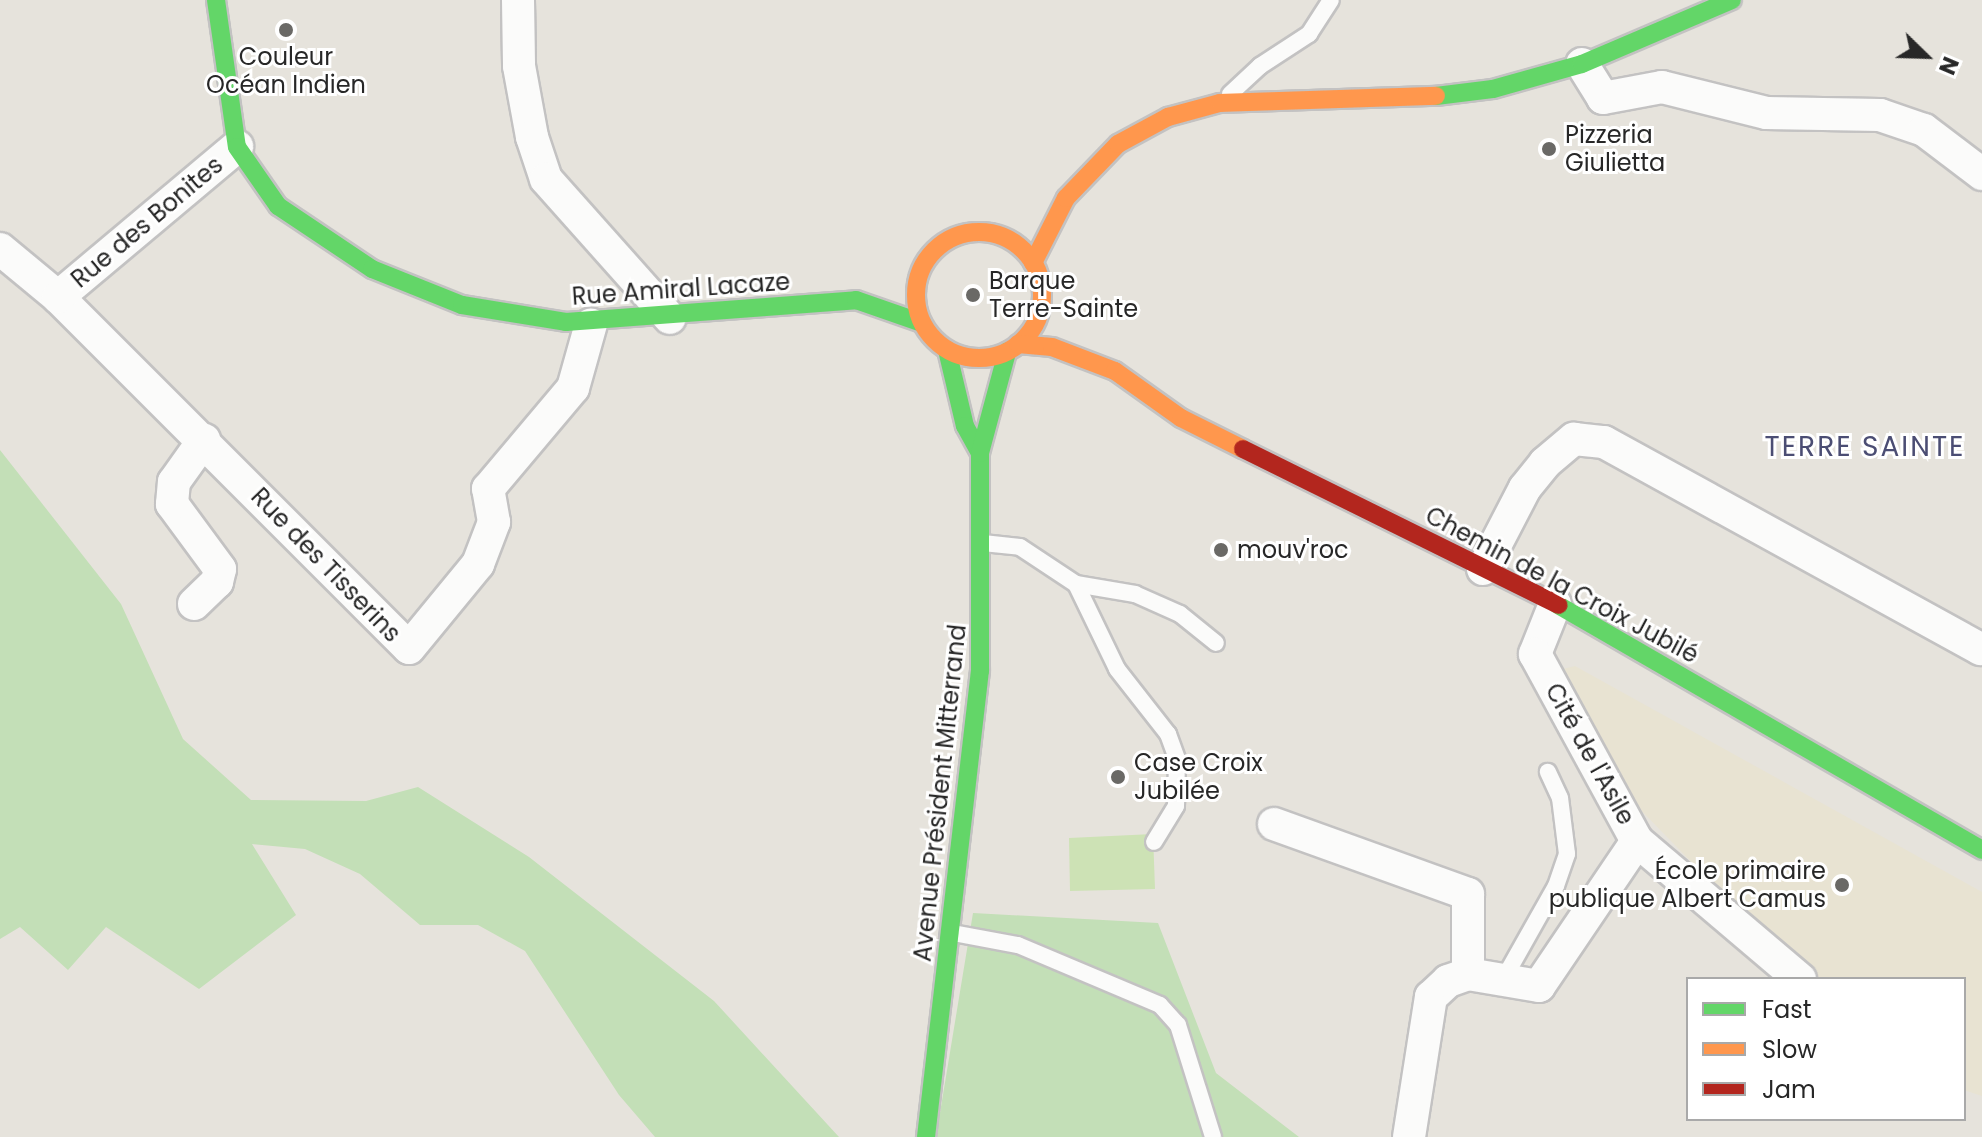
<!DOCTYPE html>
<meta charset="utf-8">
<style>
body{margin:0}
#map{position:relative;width:1982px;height:1137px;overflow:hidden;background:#e6e3dc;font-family:Poppins,sans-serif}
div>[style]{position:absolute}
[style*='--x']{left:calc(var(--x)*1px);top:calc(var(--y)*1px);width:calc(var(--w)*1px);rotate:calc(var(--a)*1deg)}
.education>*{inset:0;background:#e8e3d2}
.green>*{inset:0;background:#c3dfb7}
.pitch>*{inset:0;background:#cde2b5}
.roads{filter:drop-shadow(2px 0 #c3c2c2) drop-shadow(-2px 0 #c3c2c2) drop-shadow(0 2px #c3c2c2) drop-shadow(0 -2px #c3c2c2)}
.lane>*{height:16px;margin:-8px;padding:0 8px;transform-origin:8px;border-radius:8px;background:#fbfbfa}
.street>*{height:32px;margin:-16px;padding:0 16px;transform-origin:16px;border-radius:16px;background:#fbfbfa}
.fast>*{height:18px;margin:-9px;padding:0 9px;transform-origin:9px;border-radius:9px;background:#63d668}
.slow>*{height:18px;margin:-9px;padding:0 9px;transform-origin:9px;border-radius:9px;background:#ff974d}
.slow>.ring{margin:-9px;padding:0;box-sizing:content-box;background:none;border:18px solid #ff974d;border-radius:50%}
.jam>*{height:18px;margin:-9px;padding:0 9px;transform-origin:9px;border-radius:9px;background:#b3261e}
.dots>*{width:22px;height:22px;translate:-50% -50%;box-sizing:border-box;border:4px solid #fff;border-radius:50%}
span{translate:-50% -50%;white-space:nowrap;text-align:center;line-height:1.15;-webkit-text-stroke:6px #fff;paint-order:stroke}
.poi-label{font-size:24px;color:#272727}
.left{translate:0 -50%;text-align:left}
.right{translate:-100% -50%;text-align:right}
.street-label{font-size:24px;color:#272727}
.quarter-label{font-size:28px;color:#4b4d73;letter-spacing:2px}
.legend{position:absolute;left:1686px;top:977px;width:280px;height:144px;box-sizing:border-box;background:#fff;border:2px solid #a9a9a9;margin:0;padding:10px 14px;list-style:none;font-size:24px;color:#272727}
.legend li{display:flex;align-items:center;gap:16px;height:40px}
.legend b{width:40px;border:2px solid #a9a9a9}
.north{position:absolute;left:1886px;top:16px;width:80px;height:80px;-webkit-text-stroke:6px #fff;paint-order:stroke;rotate:113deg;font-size:22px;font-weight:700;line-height:32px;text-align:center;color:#272727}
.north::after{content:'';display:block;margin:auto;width:28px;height:36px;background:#272727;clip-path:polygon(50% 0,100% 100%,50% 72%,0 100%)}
</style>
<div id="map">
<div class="education">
<div style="clip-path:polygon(1575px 666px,1982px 892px,1982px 1096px,1964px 1090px,1964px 979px,1821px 979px,1707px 878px,1630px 799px,1563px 669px)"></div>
</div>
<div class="green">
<div style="clip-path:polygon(0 450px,121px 604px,183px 739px,251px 800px,366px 801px,418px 787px,529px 857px,714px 1001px,839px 1137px,655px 1137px,619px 1095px,525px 951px,478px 925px,420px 925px,360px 874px,305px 849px,252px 844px,296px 915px,199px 989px,106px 927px,68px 970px,20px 927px,0 939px)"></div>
<div style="clip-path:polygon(973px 913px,1158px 923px,1216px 1073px,1299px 1137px,936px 1137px)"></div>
</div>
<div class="pitch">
<div style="clip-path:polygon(1153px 834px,1155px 889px,1070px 891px,1069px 838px)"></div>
</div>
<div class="roads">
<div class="lane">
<div style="--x:1230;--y:94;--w:41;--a:-43"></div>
<div style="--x:1260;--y:66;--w:59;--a:-33.1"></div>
<div style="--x:1309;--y:34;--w:40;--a:-57.1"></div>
<div style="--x:983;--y:543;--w:37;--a:6"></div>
<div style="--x:1020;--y:547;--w:67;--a:33.5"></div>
<div style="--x:1076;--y:584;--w:94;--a:64.2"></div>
<div style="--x:1117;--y:669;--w:83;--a:51.9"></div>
<div style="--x:1168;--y:734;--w:27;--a:70"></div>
<div style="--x:1177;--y:759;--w:47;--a:91.2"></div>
<div style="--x:1176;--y:806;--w:42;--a:121.4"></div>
<div style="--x:1076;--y:584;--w:60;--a:9.6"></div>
<div style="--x:1135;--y:594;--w:49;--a:24"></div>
<div style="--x:1180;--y:614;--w:46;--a:38.9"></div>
<div style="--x:953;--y:933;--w:66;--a:10.5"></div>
<div style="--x:1018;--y:945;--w:154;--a:22.9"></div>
<div style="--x:1160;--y:1005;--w:27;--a:48"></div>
<div style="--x:1178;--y:1025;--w:117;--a:72.6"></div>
<div style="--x:1503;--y:980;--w:108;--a:-60.6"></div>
<div style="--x:1556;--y:886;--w:34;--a:-71"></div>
<div style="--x:1567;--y:854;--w:56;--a:-97.1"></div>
<div style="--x:1560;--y:798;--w:29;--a:-115"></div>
</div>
<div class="street">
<div style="--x:518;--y:0;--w:66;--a:89.1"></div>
<div style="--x:519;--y:66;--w:72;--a:79.6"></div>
<div style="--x:532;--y:137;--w:44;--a:71.6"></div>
<div style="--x:546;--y:179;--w:186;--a:48.3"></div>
<div style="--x:1582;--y:64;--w:40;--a:58"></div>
<div style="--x:1603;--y:98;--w:60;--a:-10.6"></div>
<div style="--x:1662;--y:87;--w:107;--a:14"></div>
<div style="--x:1766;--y:113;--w:114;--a:1"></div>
<div style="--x:1880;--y:115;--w:46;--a:18.8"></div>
<div style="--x:1924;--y:130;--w:73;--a:37.2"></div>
<div style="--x:0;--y:249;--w:75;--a:39.6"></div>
<div style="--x:58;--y:297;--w:496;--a:45"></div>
<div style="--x:409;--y:648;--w:109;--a:-50.6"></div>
<div style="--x:478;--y:564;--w:45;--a:-69.1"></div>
<div style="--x:494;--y:522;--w:34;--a:-100"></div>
<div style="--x:488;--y:489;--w:132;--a:-49.9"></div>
<div style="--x:573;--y:388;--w:66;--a:-74.3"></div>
<div style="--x:58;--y:297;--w:234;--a:-40"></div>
<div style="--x:1483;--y:569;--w:91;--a:-62.6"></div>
<div style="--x:1525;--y:488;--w:32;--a:-51"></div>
<div style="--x:1545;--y:463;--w:38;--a:-40"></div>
<div style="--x:1574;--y:439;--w:30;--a:6"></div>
<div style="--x:1604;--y:442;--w:430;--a:28.8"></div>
<div style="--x:194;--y:604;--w:32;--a:-44"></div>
<div style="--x:217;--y:582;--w:13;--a:-77"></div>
<div style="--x:220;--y:569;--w:81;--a:-126.4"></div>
<div style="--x:172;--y:504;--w:22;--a:-85"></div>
<div style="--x:174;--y:482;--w:52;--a:-54.5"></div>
<div style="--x:1555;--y:604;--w:54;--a:111.8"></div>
<div style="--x:1535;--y:654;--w:213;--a:61.4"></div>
<div style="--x:1637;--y:841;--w:214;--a:40.3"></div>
<div style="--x:1274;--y:824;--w:206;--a:19.8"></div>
<div style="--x:1468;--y:894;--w:80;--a:90"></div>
<div style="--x:1468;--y:974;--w:72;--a:9.6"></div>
<div style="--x:1539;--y:986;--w:175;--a:-55.9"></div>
<div style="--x:1409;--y:1137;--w:142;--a:-81.1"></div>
<div style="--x:1431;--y:997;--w:23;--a:-43"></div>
<div style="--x:1448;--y:981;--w:21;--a:-19"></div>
</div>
<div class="fast">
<div style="--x:216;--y:0;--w:148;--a:81.9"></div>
<div style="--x:237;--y:147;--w:72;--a:55.2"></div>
<div style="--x:278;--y:206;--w:113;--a:33.8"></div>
<div style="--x:372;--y:269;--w:97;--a:21.8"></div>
<div style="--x:462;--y:305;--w:105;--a:9.3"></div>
<div style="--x:566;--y:322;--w:291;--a:-4.3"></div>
<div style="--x:856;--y:300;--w:70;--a:19.2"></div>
<div style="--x:1436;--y:96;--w:57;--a:-7"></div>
<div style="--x:1493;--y:89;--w:92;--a:-15.7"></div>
<div style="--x:1582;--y:64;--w:163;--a:-23.1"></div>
<div style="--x:947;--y:350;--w:78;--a:76.7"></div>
<div style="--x:965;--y:426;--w:31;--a:61"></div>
<div style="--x:1558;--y:605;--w:490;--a:30"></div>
<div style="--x:926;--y:1137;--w:469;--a:-83.4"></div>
<div style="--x:980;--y:671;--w:218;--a:-90"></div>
<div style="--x:980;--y:453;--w:105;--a:-75"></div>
</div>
<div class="slow">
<div class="ring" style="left:916px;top:232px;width:108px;height:108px"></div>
<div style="--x:1033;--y:263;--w:73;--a:-63.1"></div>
<div style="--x:1066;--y:198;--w:75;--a:-46.1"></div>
<div style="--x:1118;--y:144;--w:57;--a:-28.4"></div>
<div style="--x:1168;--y:117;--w:54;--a:-15.1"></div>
<div style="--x:1220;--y:103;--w:216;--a:-1.9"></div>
<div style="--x:1018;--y:344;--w:34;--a:5"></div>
<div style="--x:1052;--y:347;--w:67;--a:20.9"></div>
<div style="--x:1115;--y:371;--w:81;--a:35.5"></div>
<div style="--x:1181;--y:418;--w:69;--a:26.6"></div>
</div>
<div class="jam">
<div style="--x:1243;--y:449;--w:352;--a:26.3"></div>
</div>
</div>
<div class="dots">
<div style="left:286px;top:30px;background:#6a6966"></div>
<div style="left:1549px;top:149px;background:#6a6966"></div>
<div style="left:973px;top:295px;background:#6a6966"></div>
<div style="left:1221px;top:550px;background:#6a6966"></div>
<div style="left:1118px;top:777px;background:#6a6966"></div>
<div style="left:1842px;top:885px;background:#6a6966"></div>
</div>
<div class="poi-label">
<span style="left:286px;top:71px">Couleur<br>Océan Indien</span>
<span class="left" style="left:1565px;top:149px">Pizzeria<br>Giulietta</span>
<span class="left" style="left:989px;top:295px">Barque<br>Terre-Sainte</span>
<span class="left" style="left:1237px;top:550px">mouv'roc</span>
<span class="left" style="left:1134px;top:777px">Case Croix<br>Jubilée</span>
<span class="right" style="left:1826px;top:885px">École primaire<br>publique Albert Camus</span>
</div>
<div class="street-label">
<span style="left:147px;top:222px;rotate:-40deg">Rue des Bonites</span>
<span style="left:681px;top:289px;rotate:-4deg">Rue Amiral Lacaze</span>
<span style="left:326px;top:565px;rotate:46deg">Rue des Tisserins</span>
<span style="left:1562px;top:585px;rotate:28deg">Chemin de la Croix Jubilé</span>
<span style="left:1590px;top:754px;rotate:61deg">Cité de l'Asile</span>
<span style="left:940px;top:793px;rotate:-84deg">Avenue Président Mitterrand</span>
</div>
<div class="quarter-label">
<span style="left:1865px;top:447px">TERRE SAINTE</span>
</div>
<ul class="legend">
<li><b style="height:10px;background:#63d668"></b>Fast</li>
<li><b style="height:10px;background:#ff974d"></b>Slow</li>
<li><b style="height:10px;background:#b3261e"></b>Jam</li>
</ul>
<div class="north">N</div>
</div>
